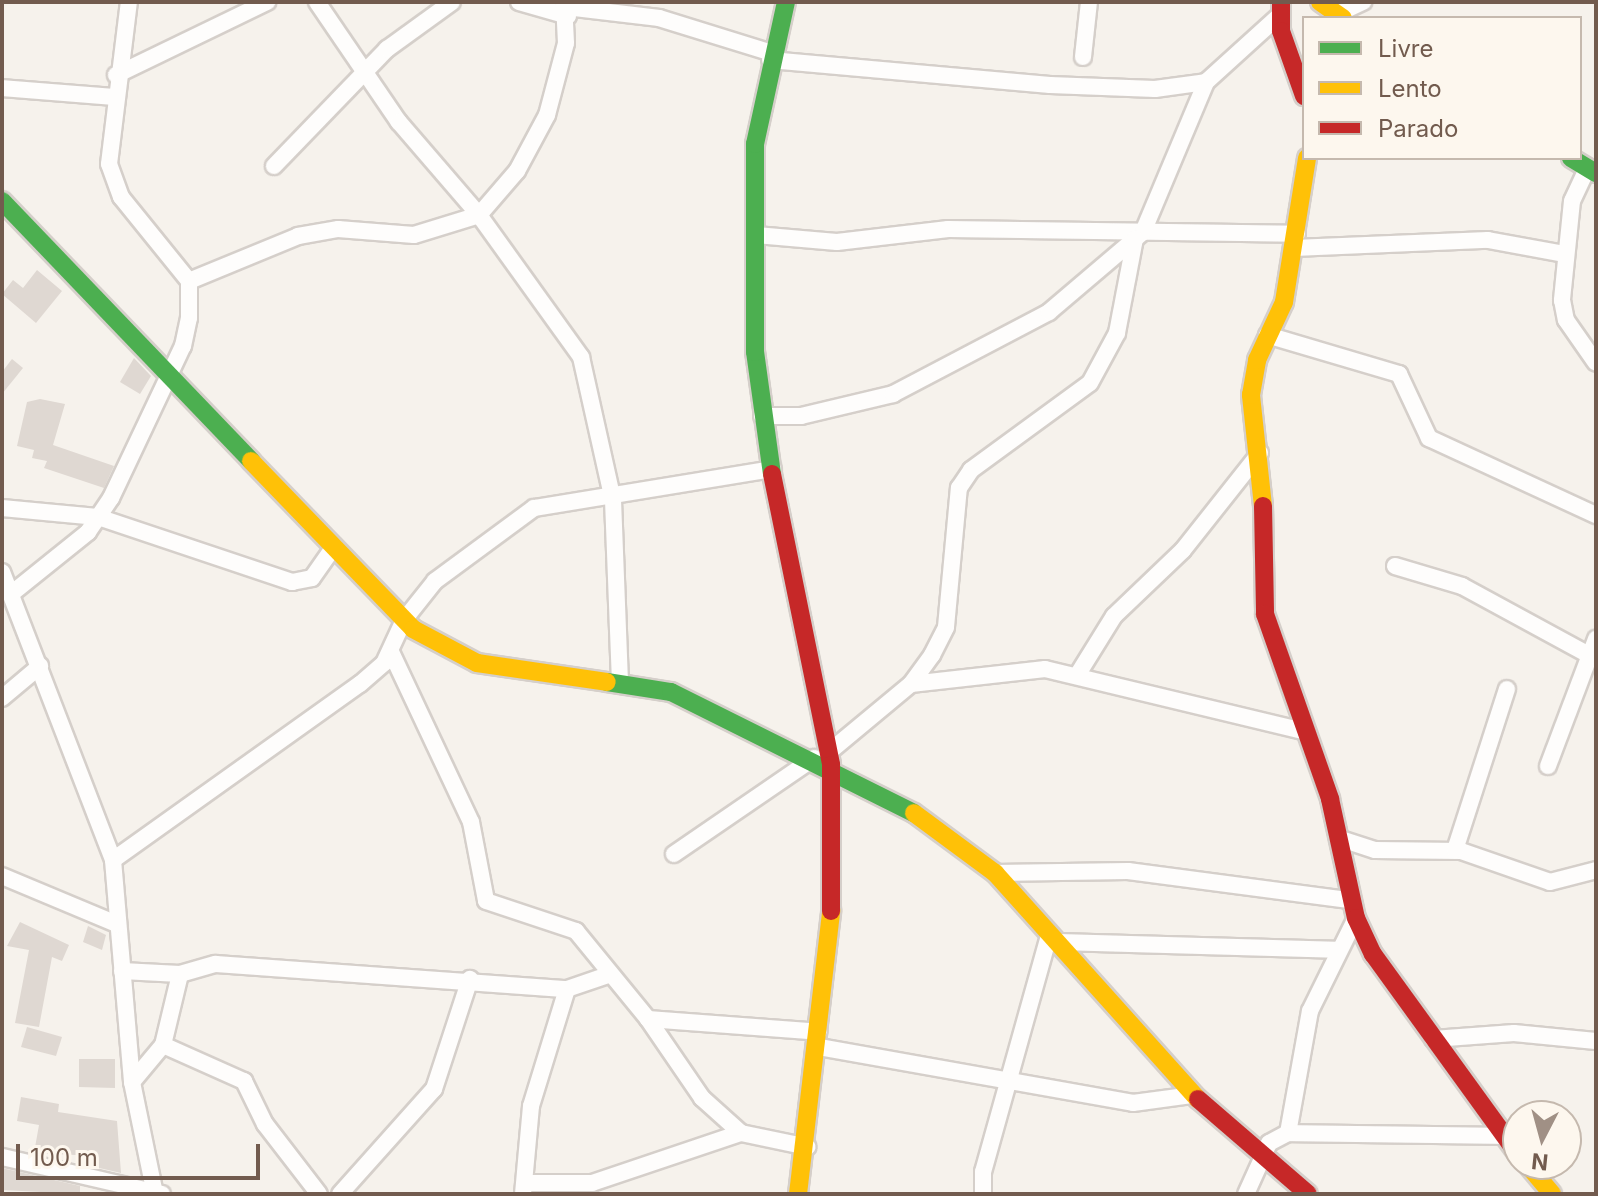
<!DOCTYPE html>
<style>
body{margin:0}
#map{position:relative;width:1598px;height:1196px;overflow:hidden;background:#f6f2ec;font-family:Inter,sans-serif}
div>[style]{position:absolute}
[style*='--x']{left:calc(var(--x)*1px);top:calc(var(--y)*1px);width:calc(var(--w)*1px);rotate:calc(var(--a)*1deg)}
.building>*{inset:0;background:#dfd8d2}
.roads{filter:drop-shadow(2px 0 #d5cfca) drop-shadow(-2px 0 #d5cfca) drop-shadow(0 2px #d5cfca) drop-shadow(0 -2px #d5cfca)}
.street>*{height:16px;margin:-8px;padding:0 8px;transform-origin:8px;border-radius:8px;background:#fefdfc}
.fast>*{height:18px;margin:-9px;padding:0 9px;transform-origin:9px;border-radius:9px;background:#4caf50}
.slow>*{height:18px;margin:-9px;padding:0 9px;transform-origin:9px;border-radius:9px;background:#ffc107}
.jam>*{height:18px;margin:-9px;padding:0 9px;transform-origin:9px;border-radius:9px;background:#c62828}
span{translate:-50% -50%;white-space:nowrap;text-align:center;line-height:1.15;-webkit-text-stroke:6px #fdf7ee;paint-order:stroke}
.frame{position:absolute;inset:0;border:4px solid #725b4e;pointer-events:none}
.legend{position:absolute;left:1302px;top:16px;width:280px;height:144px;box-sizing:border-box;background:#fdf7ee;border:2px solid #c5b9ae;margin:0;padding:10px 14px;list-style:none;font-size:24px;color:#725b4e}
.legend li{display:flex;align-items:center;gap:16px;height:40px}
.legend b{width:40px;border:2px solid #c5b9ae}
.north{position:absolute;left:1502px;top:1100px;width:80px;height:80px;box-sizing:border-box;background:#fdf7ee;border:2px solid #c5b9ae;border-radius:50%;rotate:186deg;font-size:22px;font-weight:700;line-height:32px;text-align:center;color:#725b4e}
.north::after{content:'';display:block;margin:auto;width:28px;height:36px;background:#a09085;clip-path:polygon(50% 0,100% 100%,50% 72%,0 100%)}
.scale{position:absolute;left:16px;top:1144px;width:244px;height:36px;box-sizing:border-box;border:4px solid #725b4e;border-top:0;padding-left:10px;font-size:24px;line-height:28px;white-space:nowrap;color:#725b4e;-webkit-text-stroke:6px #fdf7ee;paint-order:stroke}
</style>
<div id="map">
<div class="building">
<div style="clip-path:polygon(37px 270px,62px 291px,36px 323px,2px 294px,13px 280px,23px 288px)"></div>
<div style="clip-path:polygon(134px 358px,151px 376px,140px 394px,120px 382px)"></div>
<div style="clip-path:polygon(12px 359px,23px 368px,2px 394px,2px 372px)"></div>
<div style="clip-path:polygon(40px 399px,65px 404px,53px 445px,114px 466px,104px 488px,44px 468px,47px 461px,32px 458px,34px 450px,17px 446px,27px 402px)"></div>
<div style="clip-path:polygon(20px 922px,69px 945px,62px 961px,52px 957px,39px 1027px,15px 1023px,29px 950px,7px 946px)"></div>
<div style="clip-path:polygon(88px 926px,106px 935px,102px 950px,83px 942px)"></div>
<div style="clip-path:polygon(27px 1027px,62px 1037px,56px 1056px,21px 1047px)"></div>
<div style="clip-path:polygon(79px 1059px,115px 1059px,115px 1088px,79px 1087px)"></div>
<div style="clip-path:polygon(21px 1097px,59px 1104px,58px 1112px,117px 1121px,121px 1173px,95px 1167px,97px 1156px,34px 1153px,39px 1125px,17px 1121px)"></div>
<div style="clip-path:polygon(2px 1168px,80px 1186px,80px 1194px,2px 1190px)"></div>
</div>
<div class="roads">
<div class="street">
<div style="--x:317;--y:2;--w:145;--a:55.7"></div>
<div style="--x:399;--y:122;--w:123;--a:49.3"></div>
<div style="--x:479;--y:215;--w:175;--a:54.3"></div>
<div style="--x:581;--y:357;--w:147;--a:77.4"></div>
<div style="--x:613;--y:500;--w:181;--a:87.8"></div>
<div style="--x:519;--y:2;--w:51;--a:15.9"></div>
<div style="--x:566;--y:7;--w:94;--a:6.7"></div>
<div style="--x:659;--y:18;--w:118;--a:17.2"></div>
<div style="--x:1337;--y:14;--w:29;--a:-25"></div>
<div style="--x:1083;--y:57;--w:55;--a:-83.8"></div>
<div style="--x:770;--y:60;--w:281;--a:5.1"></div>
<div style="--x:1050;--y:85;--w:105;--a:2.2"></div>
<div style="--x:1155;--y:89;--w:51;--a:-7.8"></div>
<div style="--x:116;--y:75;--w:168;--a:-25.8"></div>
<div style="--x:2;--y:88;--w:111;--a:4.6"></div>
<div style="--x:274;--y:166;--w:163;--a:-46"></div>
<div style="--x:387;--y:49;--w:80;--a:-35.9"></div>
<div style="--x:1587;--y:169;--w:35;--a:115"></div>
<div style="--x:1572;--y:201;--w:100;--a:95.8"></div>
<div style="--x:1562;--y:300;--w:20;--a:79"></div>
<div style="--x:1566;--y:320;--w:52;--a:55.1"></div>
<div style="--x:756;--y:235;--w:81;--a:4.9"></div>
<div style="--x:837;--y:242;--w:112;--a:-6.7"></div>
<div style="--x:948;--y:229;--w:349;--a:0.8"></div>
<div style="--x:1294;--y:248;--w:194;--a:-2.4"></div>
<div style="--x:1488;--y:240;--w:77;--a:10.4"></div>
<div style="--x:189;--y:281;--w:118;--a:-22.4"></div>
<div style="--x:298;--y:236;--w:41;--a:-9.9"></div>
<div style="--x:338;--y:229;--w:76;--a:4.5"></div>
<div style="--x:414;--y:235;--w:68;--a:-17.1"></div>
<div style="--x:479;--y:215;--w:58;--a:-49.2"></div>
<div style="--x:517;--y:171;--w:64;--a:-61.8"></div>
<div style="--x:547;--y:115;--w:74;--a:-75.2"></div>
<div style="--x:566;--y:43;--w:41;--a:-92.8"></div>
<div style="--x:1267;--y:335;--w:138;--a:16.5"></div>
<div style="--x:1399;--y:374;--w:71;--a:64.9"></div>
<div style="--x:1429;--y:438;--w:184;--a:24.8"></div>
<div style="--x:762;--y:416;--w:39;--a:0"></div>
<div style="--x:801;--y:416;--w:95;--a:-13.4"></div>
<div style="--x:893;--y:394;--w:176;--a:-27.7"></div>
<div style="--x:1049;--y:312;--w:123;--a:-40.4"></div>
<div style="--x:1143;--y:232;--w:163;--a:-67.2"></div>
<div style="--x:1206;--y:82;--w:101;--a:-42.2"></div>
<div style="--x:2;--y:508;--w:96;--a:5.4"></div>
<div style="--x:98;--y:517;--w:205;--a:18.5"></div>
<div style="--x:292;--y:582;--w:20;--a:-11"></div>
<div style="--x:312;--y:578;--w:39;--a:-55"></div>
<div style="--x:1395;--y:566;--w:70;--a:16.6"></div>
<div style="--x:1462;--y:586;--w:145;--a:28.5"></div>
<div style="--x:2;--y:572;--w:309;--a:68.9"></div>
<div style="--x:113;--y:860;--w:223;--a:85.1"></div>
<div style="--x:132;--y:1082;--w:114;--a:78.4"></div>
<div style="--x:11;--y:594;--w:99;--a:-38.8"></div>
<div style="--x:88;--y:532;--w:41;--a:-55.9"></div>
<div style="--x:111;--y:498;--w:168;--a:-64.7"></div>
<div style="--x:183;--y:346;--w:29;--a:-78"></div>
<div style="--x:189;--y:318;--w:37;--a:-90"></div>
<div style="--x:189;--y:281;--w:108;--a:-129"></div>
<div style="--x:121;--y:197;--w:35;--a:-110"></div>
<div style="--x:109;--y:164;--w:163;--a:-83"></div>
<div style="--x:391;--y:652;--w:188;--a:64.8"></div>
<div style="--x:471;--y:822;--w:80;--a:79.2"></div>
<div style="--x:486;--y:901;--w:95;--a:18.4"></div>
<div style="--x:576;--y:931;--w:114;--a:50.7"></div>
<div style="--x:648;--y:1019;--w:171;--a:4.3"></div>
<div style="--x:1078;--y:674;--w:68;--a:-58.2"></div>
<div style="--x:1114;--y:616;--w:95;--a:-43.7"></div>
<div style="--x:1183;--y:550;--w:124;--a:-51.6"></div>
<div style="--x:911;--y:684;--w:135;--a:-6.4"></div>
<div style="--x:1045;--y:669;--w:266;--a:13.5"></div>
<div style="--x:2;--y:698;--w:50;--a:-40.1"></div>
<div style="--x:829;--y:752;--w:107;--a:-39.7"></div>
<div style="--x:911;--y:684;--w:36;--a:-54"></div>
<div style="--x:932;--y:655;--w:31;--a:-63"></div>
<div style="--x:946;--y:627;--w:140;--a:-84.7"></div>
<div style="--x:959;--y:488;--w:22;--a:-56"></div>
<div style="--x:971;--y:470;--w:147;--a:-36.2"></div>
<div style="--x:1090;--y:383;--w:57;--a:-61.6"></div>
<div style="--x:1117;--y:333;--w:96;--a:-79.2"></div>
<div style="--x:1548;--y:766;--w:136;--a:-69.3"></div>
<div style="--x:1338;--y:838;--w:39;--a:18"></div>
<div style="--x:1375;--y:850;--w:86;--a:0.7"></div>
<div style="--x:1461;--y:851;--w:94;--a:19.2"></div>
<div style="--x:1550;--y:882;--w:48;--a:-14.6"></div>
<div style="--x:1455;--y:850;--w:169;--a:-72.1"></div>
<div style="--x:674;--y:854;--w:170;--a:-34.4"></div>
<div style="--x:113;--y:860;--w:303;--a:-35.5"></div>
<div style="--x:360;--y:684;--w:32;--a:-41"></div>
<div style="--x:384;--y:663;--w:47;--a:-65.1"></div>
<div style="--x:404;--y:620;--w:50;--a:-51.5"></div>
<div style="--x:435;--y:581;--w:123;--a:-36.4"></div>
<div style="--x:534;--y:508;--w:242;--a:-9.3"></div>
<div style="--x:995;--y:873;--w:133;--a:-0.9"></div>
<div style="--x:1128;--y:871;--w:223;--a:7.5"></div>
<div style="--x:2;--y:876;--w:125;--a:22.7"></div>
<div style="--x:1058;--y:942;--w:278;--a:1.6"></div>
<div style="--x:122;--y:971;--w:58;--a:3"></div>
<div style="--x:180;--y:974;--w:37;--a:-16"></div>
<div style="--x:216;--y:964;--w:352;--a:4.1"></div>
<div style="--x:567;--y:989;--w:46;--a:-18.8"></div>
<div style="--x:648;--y:1019;--w:96;--a:55.6"></div>
<div style="--x:702;--y:1098;--w:52;--a:41.9"></div>
<div style="--x:741;--y:1133;--w:68;--a:11.8"></div>
<div style="--x:1433;--y:1039;--w:81;--a:-4.2"></div>
<div style="--x:1514;--y:1033;--w:82;--a:5.6"></div>
<div style="--x:163;--y:1045;--w:89;--a:24"></div>
<div style="--x:244;--y:1081;--w:48;--a:64"></div>
<div style="--x:265;--y:1124;--w:88;--a:52.4"></div>
<div style="--x:819;--y:1047;--w:319;--a:10.1"></div>
<div style="--x:1133;--y:1103;--w:61;--a:-7.6"></div>
<div style="--x:132;--y:1082;--w:48;--a:-50"></div>
<div style="--x:163;--y:1045;--w:73;--a:-76.5"></div>
<div style="--x:1288;--y:1133;--w:124;--a:-79.8"></div>
<div style="--x:1310;--y:1011;--w:104;--a:-63.7"></div>
<div style="--x:2;--y:1157;--w:164;--a:13"></div>
<div style="--x:526;--y:1183;--w:66;--a:0"></div>
<div style="--x:592;--y:1183;--w:157;--a:-18.6"></div>
<div style="--x:340;--y:1194;--w:141;--a:-48.2"></div>
<div style="--x:434;--y:1089;--w:116;--a:-71.9"></div>
<div style="--x:523;--y:1194;--w:88;--a:-84.8"></div>
<div style="--x:531;--y:1106;--w:122;--a:-72.9"></div>
<div style="--x:983;--y:1194;--w:22;--a:-90"></div>
<div style="--x:983;--y:1172;--w:246;--a:-74.4"></div>
<div style="--x:1246;--y:1194;--w:56;--a:-65.7"></div>
<div style="--x:1269;--y:1143;--w:21;--a:-28"></div>
<div style="--x:1288;--y:1133;--w:214;--a:0.8"></div>
</div>
<div class="fast">
<div style="--x:1571;--y:158;--w:29;--a:31"></div>
<div style="--x:2;--y:201;--w:360;--a:46.2"></div>
<div style="--x:772;--y:474;--w:123;--a:-97.9"></div>
<div style="--x:755;--y:352;--w:208;--a:-90"></div>
<div style="--x:755;--y:144;--w:145;--a:-77.7"></div>
<div style="--x:607;--y:682;--w:65;--a:8.9"></div>
<div style="--x:671;--y:692;--w:271;--a:26.5"></div>
</div>
<div class="slow">
<div style="--x:1320;--y:2;--w:28;--a:35"></div>
<div style="--x:251;--y:461;--w:233;--a:46"></div>
<div style="--x:413;--y:629;--w:72;--a:28"></div>
<div style="--x:477;--y:663;--w:131;--a:8.3"></div>
<div style="--x:1263;--y:506;--w:112;--a:-96.2"></div>
<div style="--x:1251;--y:395;--w:36;--a:-80"></div>
<div style="--x:1257;--y:360;--w:64;--a:-65"></div>
<div style="--x:1284;--y:302;--w:146;--a:-80.9"></div>
<div style="--x:914;--y:813;--w:101;--a:36.5"></div>
<div style="--x:995;--y:873;--w:304;--a:48.1"></div>
<div style="--x:1527;--y:1164;--w:39;--a:50"></div>
<div style="--x:798;--y:1194;--w:285;--a:-83.3"></div>
</div>
<div class="jam">
<div style="--x:1281;--y:2;--w:29;--a:90"></div>
<div style="--x:1281;--y:31;--w:69;--a:70.5"></div>
<div style="--x:772;--y:474;--w:297;--a:78.5"></div>
<div style="--x:831;--y:765;--w:146;--a:90"></div>
<div style="--x:1263;--y:506;--w:108;--a:88.9"></div>
<div style="--x:1265;--y:614;--w:196;--a:70.6"></div>
<div style="--x:1330;--y:799;--w:122;--a:77.7"></div>
<div style="--x:1356;--y:918;--w:40;--a:65"></div>
<div style="--x:1373;--y:954;--w:247;--a:54.1"></div>
<div style="--x:1198;--y:1099;--w:145;--a:40.8"></div>
</div>
</div>
<div class="frame"></div>
<ul class="legend">
<li><b style="height:10px;background:#4caf50"></b>Livre</li>
<li><b style="height:10px;background:#ffc107"></b>Lento</li>
<li><b style="height:10px;background:#c62828"></b>Parado</li>
</ul>
<div class="north">N</div>
<div class="scale">100 m</div>
</div>
